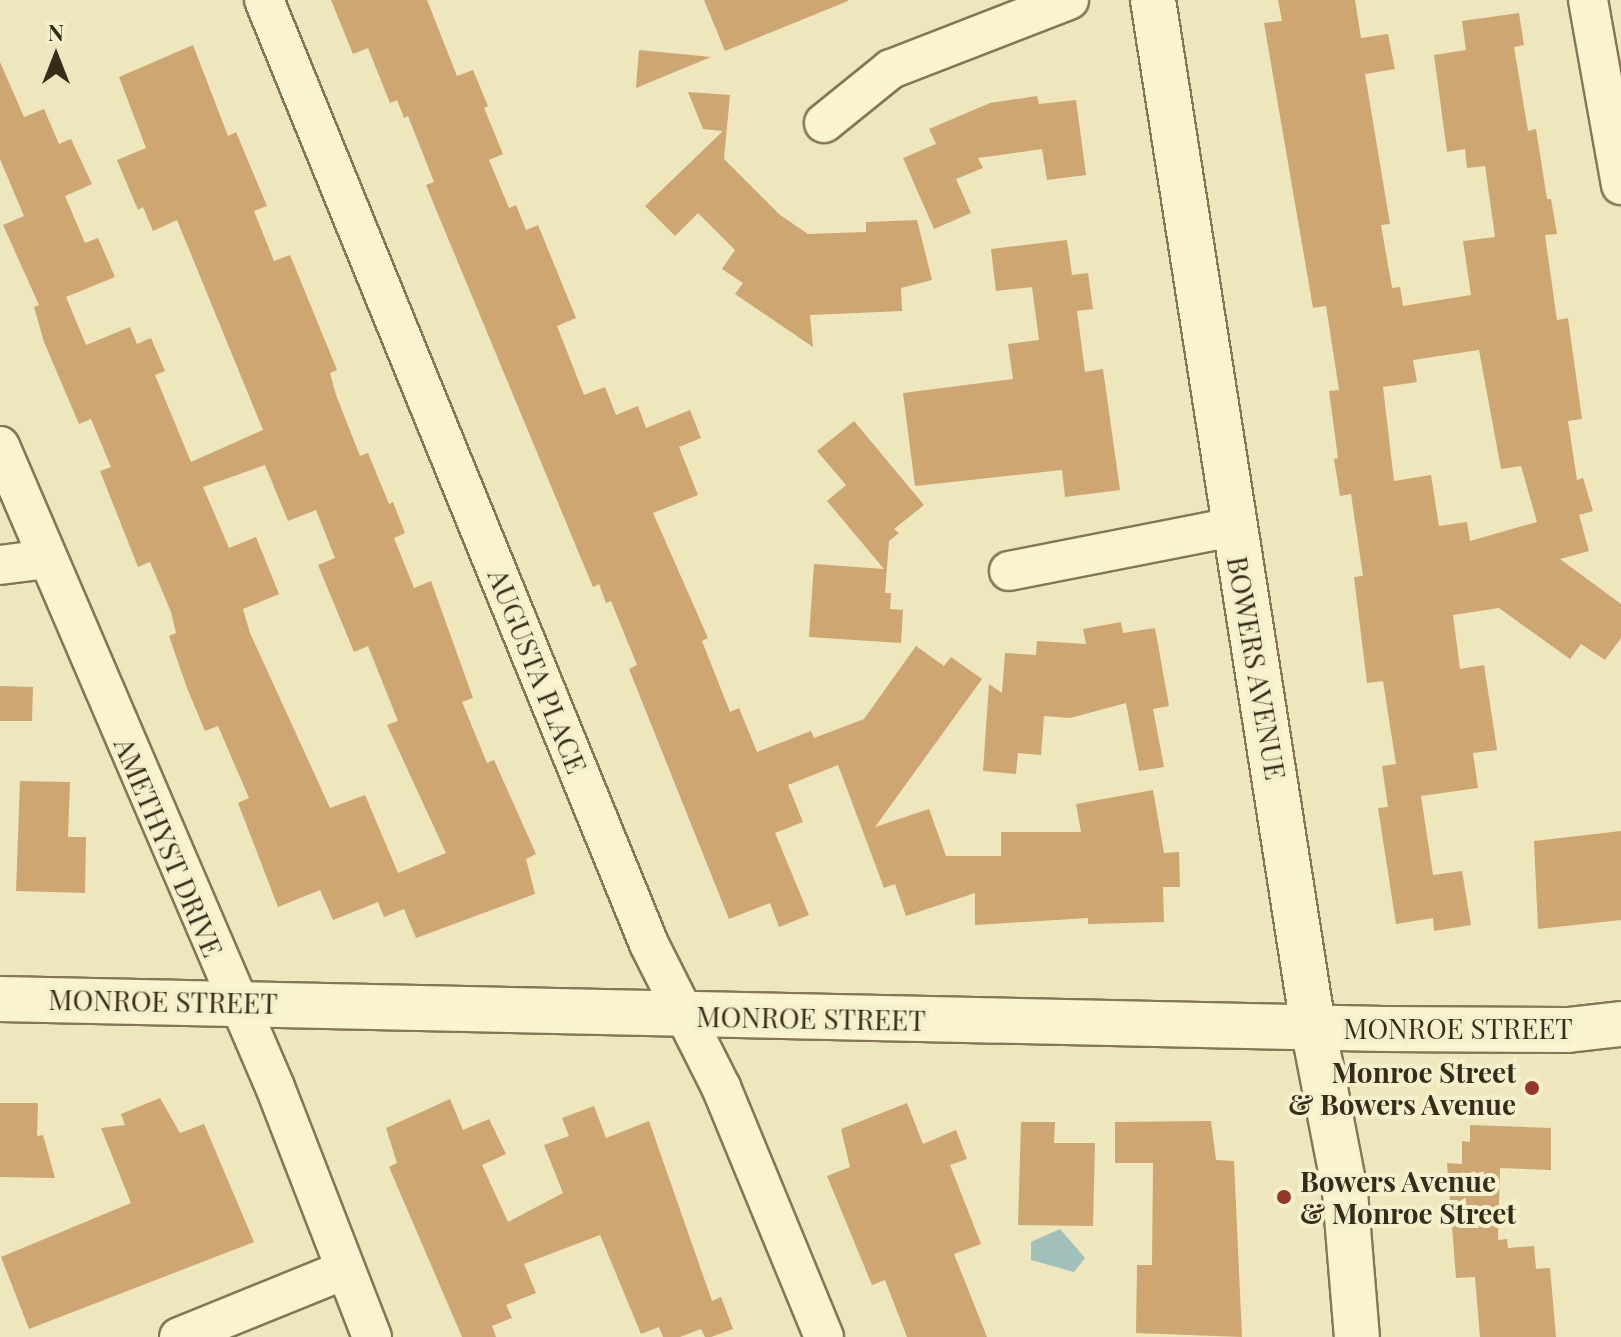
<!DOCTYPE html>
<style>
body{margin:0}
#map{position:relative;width:1621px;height:1337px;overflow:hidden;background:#eee7bd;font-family:"Playfair Display",serif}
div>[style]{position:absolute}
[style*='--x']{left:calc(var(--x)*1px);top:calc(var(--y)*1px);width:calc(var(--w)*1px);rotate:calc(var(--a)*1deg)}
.water>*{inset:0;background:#a1bfbb}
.building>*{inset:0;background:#cda672}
.roads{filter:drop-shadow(2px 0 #857756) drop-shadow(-2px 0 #857756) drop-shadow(0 2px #857756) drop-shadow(0 -2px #857756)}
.street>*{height:38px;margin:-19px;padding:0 19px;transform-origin:19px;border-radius:19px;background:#f9f3d0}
.secondary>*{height:44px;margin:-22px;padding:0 22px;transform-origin:22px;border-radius:22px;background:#f9f3d0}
.dots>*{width:22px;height:22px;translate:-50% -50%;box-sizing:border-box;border:4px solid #f5f0cc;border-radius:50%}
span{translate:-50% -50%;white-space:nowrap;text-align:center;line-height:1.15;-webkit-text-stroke:8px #f5f0cc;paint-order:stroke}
.street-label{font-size:28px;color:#352c1b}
.poi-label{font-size:28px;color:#352c1b;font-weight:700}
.right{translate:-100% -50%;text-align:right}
.left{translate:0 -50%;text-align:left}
.north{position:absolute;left:16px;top:16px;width:80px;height:80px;-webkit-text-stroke:6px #f5f0cc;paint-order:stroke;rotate:0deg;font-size:22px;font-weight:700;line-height:32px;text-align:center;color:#352c1b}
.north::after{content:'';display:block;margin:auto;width:28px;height:36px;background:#352c1b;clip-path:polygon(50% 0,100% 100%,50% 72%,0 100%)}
</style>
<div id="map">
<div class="water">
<div style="clip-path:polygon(1060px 1229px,1085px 1258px,1074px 1272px,1031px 1260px,1031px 1242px)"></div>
</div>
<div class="building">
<div style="clip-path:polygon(331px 0,427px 0,457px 76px,473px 70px,488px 106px,484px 108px,503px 154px,489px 160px,509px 208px,516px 205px,526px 230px,538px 225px,556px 269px,576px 318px,557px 326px,584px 395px,605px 387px,616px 415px,638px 406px,646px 428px,690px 410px,701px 438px,679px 447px,698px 495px,653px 513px,708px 638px,702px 641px,730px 712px,739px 708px,757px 752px,811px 731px,814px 738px,864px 719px,916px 646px,944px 666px,951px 657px,982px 679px,875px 827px,929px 809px,946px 856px,1001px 856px,1001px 832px,1081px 832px,1076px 804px,1153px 790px,1164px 853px,1179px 852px,1180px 887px,1163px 887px,1164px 922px,1088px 924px,1088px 918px,975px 925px,975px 893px,906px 916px,895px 884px,884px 888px,838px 765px,788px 785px,803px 822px,775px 833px,809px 915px,779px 927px,770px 903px,729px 919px,629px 669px,637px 665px,611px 601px,606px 603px,599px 584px,593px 587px,437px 212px,426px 185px,434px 182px,408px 116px,404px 118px,397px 100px,390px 103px,368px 48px,353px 54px)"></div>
<div style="clip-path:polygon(704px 0,848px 0,848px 1px,725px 51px)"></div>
<div style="clip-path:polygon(evenodd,1278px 0,1355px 0,1361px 38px,1388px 34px,1395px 69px,1365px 74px,1390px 224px,1381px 225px,1392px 288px,1400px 287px,1403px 306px,1471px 295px,1463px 241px,1495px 237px,1485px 166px,1467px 168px,1465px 149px,1447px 152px,1434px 55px,1466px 50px,1462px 21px,1519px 13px,1524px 45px,1514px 47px,1528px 131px,1536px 129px,1547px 199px,1551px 199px,1557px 234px,1545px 235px,1557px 320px,1568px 318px,1582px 419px,1568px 421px,1577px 480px,1583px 478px,1593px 511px,1579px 515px,1589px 551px,1560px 559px,1621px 604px,1621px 638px,1605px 660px,1581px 644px,1570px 659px,1499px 608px,1453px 615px,1460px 669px,1484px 665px,1497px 750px,1473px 753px,1478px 788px,1421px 796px,1433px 875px,1462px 871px,1471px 925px,1434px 931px,1433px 918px,1396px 924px,1378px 808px,1388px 807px,1382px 766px,1396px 764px,1383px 681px,1367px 683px,1354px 577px,1363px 576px,1351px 494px,1340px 496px,1334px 459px,1338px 458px,1329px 391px,1339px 390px,1326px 306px,1313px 308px,1264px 23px,1282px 21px,1278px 0,1479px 350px,1501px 469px,1521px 466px,1537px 522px,1470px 541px,1467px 522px,1439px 526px,1431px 475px,1394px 481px,1383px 387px,1417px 382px,1413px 360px,1479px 350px)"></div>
<div style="clip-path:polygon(evenodd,193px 45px,228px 136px,236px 132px,267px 206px,254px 211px,274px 261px,290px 255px,337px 370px,330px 373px,336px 395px,360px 456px,368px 453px,389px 504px,393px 502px,405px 533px,394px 538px,414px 588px,431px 581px,473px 698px,462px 702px,487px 763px,494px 760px,536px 854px,526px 859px,535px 894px,416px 938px,404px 909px,384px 917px,378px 902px,333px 920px,320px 890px,278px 907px,238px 803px,249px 798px,218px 726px,205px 731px,187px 688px,169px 636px,176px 633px,171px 612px,150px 562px,138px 567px,100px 471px,111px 467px,91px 419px,79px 424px,44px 342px,34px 307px,39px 305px,3px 225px,24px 216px,0 159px,0 62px,24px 117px,44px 109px,59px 144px,71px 139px,92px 184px,65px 196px,85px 243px,98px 238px,115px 277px,66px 297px,86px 345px,130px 327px,137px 344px,151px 338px,165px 371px,155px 375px,191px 462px,263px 430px,177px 220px,153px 231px,143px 207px,138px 210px,117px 160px,146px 148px,119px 77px,193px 45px,265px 465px,288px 521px,316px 510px,335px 558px,318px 565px,354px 652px,368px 646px,398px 721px,387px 725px,446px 853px,398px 873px,365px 795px,330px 808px,250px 633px,243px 609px,279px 594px,256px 537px,229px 548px,203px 487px,265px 465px)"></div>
<div style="clip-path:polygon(639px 50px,711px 57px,636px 88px)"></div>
<div style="clip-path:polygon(688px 92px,730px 95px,724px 159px,780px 215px,808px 234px,866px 232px,866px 222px,917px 220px,932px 280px,901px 288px,902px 311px,810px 315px,813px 347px,735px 294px,743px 283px,722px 269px,735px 250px,698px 213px,675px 236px,645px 206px,723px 131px,703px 129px)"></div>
<div style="clip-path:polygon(1037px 96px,1039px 104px,1076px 100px,1086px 175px,1047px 180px,1042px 149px,978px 158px,983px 168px,956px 179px,971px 213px,934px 229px,903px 158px,936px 144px,929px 129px,990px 103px)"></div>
<div style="clip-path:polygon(1067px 240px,1072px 275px,1088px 273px,1093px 309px,1077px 311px,1085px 372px,1103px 369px,1120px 490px,1065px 497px,1062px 470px,915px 486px,903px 393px,1013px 379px,1008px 344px,1039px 340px,1032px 287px,996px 291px,991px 249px)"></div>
<div style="clip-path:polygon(854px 421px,924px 505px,894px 529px,899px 533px,889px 541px,885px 593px,891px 593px,890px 609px,903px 610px,901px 643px,809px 637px,814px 564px,884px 569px,827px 501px,846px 485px,817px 451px)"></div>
<div style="clip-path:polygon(1121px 622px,1123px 633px,1155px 628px,1169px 706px,1153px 709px,1164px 767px,1139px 771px,1126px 703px,1070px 718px,1044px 716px,1041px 755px,1018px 753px,1016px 774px,983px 771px,989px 684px,1002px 693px,1005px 653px,1036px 655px,1037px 641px,1086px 644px,1083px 629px)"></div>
<div style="clip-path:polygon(0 686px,33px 687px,32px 721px,0 721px)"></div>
<div style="clip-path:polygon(20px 781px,70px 782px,68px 837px,86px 837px,85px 893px,16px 891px)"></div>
<div style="clip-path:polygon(1621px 831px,1621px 920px,1538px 929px,1534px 841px)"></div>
<div style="clip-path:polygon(160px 1098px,180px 1133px,204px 1124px,254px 1242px,29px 1329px,1px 1257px,131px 1203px,101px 1128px,125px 1125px,121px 1114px)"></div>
<div style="clip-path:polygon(450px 1099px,463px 1130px,489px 1119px,506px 1154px,482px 1165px,508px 1222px,563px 1193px,544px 1145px,569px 1136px,562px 1118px,594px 1106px,606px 1138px,649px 1121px,712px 1301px,721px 1297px,733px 1329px,711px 1337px,705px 1337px,701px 1329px,680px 1337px,663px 1337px,659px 1327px,641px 1334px,600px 1235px,524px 1264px,536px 1293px,506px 1305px,512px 1318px,492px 1326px,496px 1337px,462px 1337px,389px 1167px,397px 1163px,386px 1128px)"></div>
<div style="clip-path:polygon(0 1103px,38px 1103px,37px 1136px,43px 1135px,55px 1178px,0 1177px)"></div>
<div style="clip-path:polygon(907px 1103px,923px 1144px,956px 1130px,967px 1159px,950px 1165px,981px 1244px,954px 1254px,987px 1337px,907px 1337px,885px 1280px,872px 1285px,827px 1176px,850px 1167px,841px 1129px)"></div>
<div style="clip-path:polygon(1211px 1121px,1216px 1160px,1234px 1161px,1242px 1337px,1136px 1333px,1137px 1265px,1152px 1265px,1153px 1163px,1115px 1163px,1115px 1122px)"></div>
<div style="clip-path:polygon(1021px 1122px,1055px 1122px,1054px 1143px,1095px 1143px,1093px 1226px,1018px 1225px)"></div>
<div style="clip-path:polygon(1470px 1125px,1551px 1128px,1551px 1170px,1500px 1168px,1498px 1240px,1507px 1239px,1508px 1248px,1534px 1246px,1536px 1269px,1550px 1268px,1556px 1337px,1480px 1337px,1475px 1277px,1456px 1278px,1447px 1163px,1462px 1164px,1462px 1141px,1470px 1142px)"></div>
</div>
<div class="roads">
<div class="street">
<div style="--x:264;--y:0;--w:1019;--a:67.81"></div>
<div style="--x:649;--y:944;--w:160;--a:63.3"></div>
<div style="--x:721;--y:1087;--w:270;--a:67.6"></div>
<div style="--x:1588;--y:0;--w:188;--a:79.9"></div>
<div style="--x:824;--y:123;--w:86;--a:-38.9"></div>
<div style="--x:891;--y:69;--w:191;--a:-21.2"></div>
<div style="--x:0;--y:446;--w:697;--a:66.78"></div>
<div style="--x:275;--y:1087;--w:268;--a:68.8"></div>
<div style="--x:0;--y:565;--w:46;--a:-7.4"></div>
<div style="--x:1009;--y:571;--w:228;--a:-11.1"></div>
<div style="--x:179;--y:1337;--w:178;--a:-22.1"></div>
</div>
<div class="secondary">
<div style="--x:1153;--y:0;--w:1039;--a:81.14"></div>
<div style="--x:1313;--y:1027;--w:168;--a:79"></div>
<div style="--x:1345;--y:1192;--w:145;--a:85.3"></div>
<div style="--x:0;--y:999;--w:1384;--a:1.24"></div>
<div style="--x:1384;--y:1029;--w:184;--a:0.3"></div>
<div style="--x:1568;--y:1030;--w:53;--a:-6.5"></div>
</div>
</div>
<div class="dots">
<div style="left:1532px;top:1088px;background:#953726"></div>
<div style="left:1284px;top:1197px;background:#953726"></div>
</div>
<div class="street-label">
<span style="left:1257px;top:668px;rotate:80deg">BOWERS AVENUE</span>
<span style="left:538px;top:671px;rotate:68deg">AUGUSTA PLACE</span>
<span style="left:169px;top:847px;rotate:67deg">AMETHYST DRIVE</span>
<span style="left:163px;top:1001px;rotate:1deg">MONROE STREET</span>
<span style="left:811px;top:1018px;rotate:1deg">MONROE STREET</span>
<span style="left:1458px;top:1028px">MONROE STREET</span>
</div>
<div class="poi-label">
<span class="right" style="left:1516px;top:1088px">Monroe Street<br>&amp; Bowers Avenue</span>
<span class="left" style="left:1300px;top:1197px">Bowers Avenue<br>&amp; Monroe Street</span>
</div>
<div class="north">N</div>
</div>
